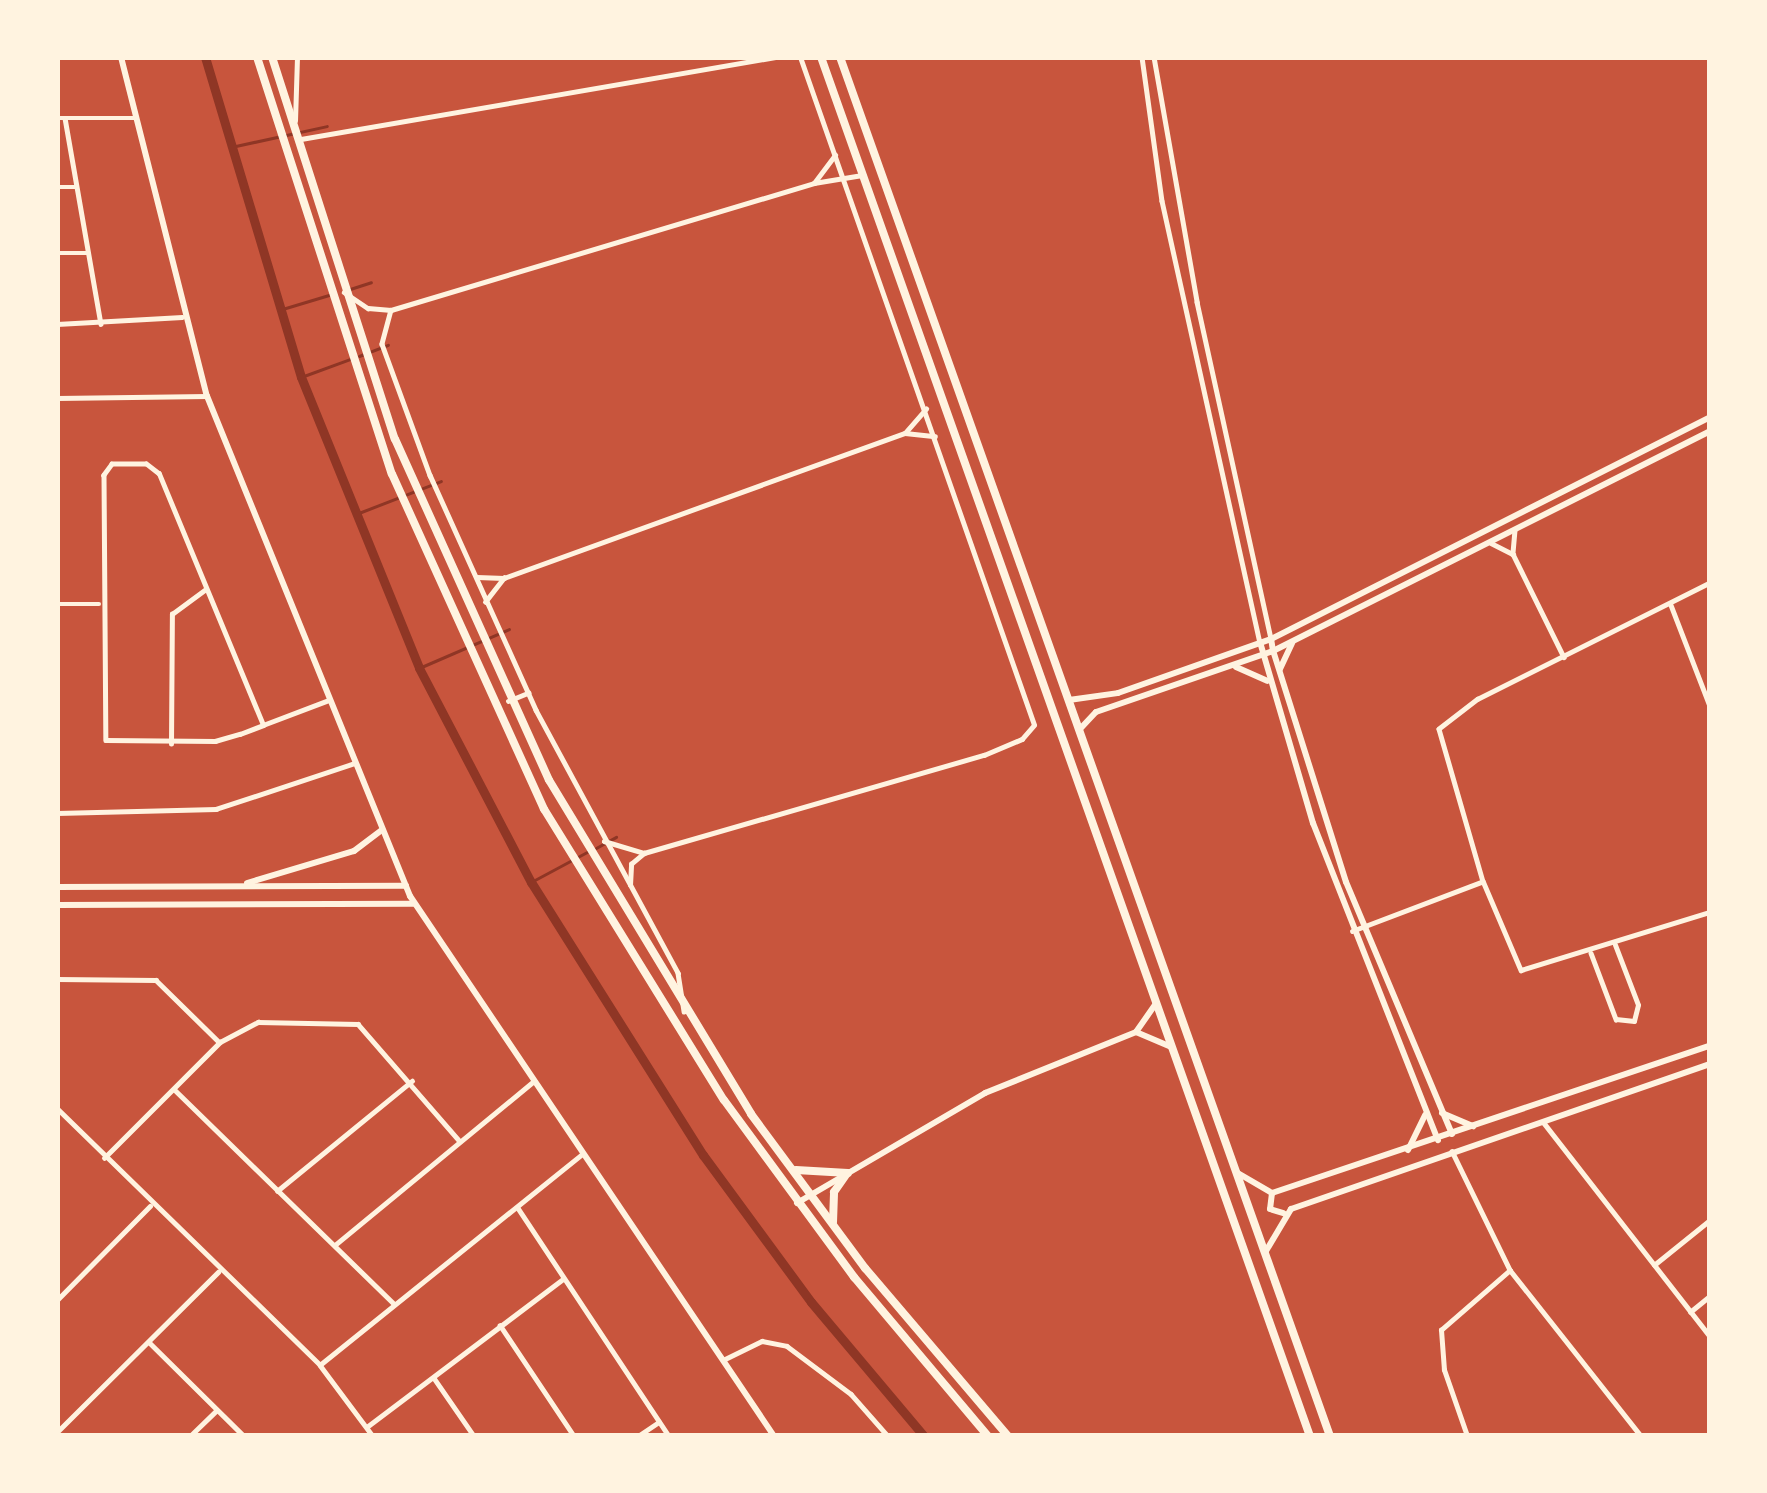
<!DOCTYPE html>
<style>
body{margin:0}
#map{position:relative;width:1767px;height:1493px;overflow:hidden;background:#c8553d;font-family:Mulish,sans-serif}
div>[style]{position:absolute}
[style*='--x']{left:calc(var(--x)*1px);top:calc(var(--y)*1px);width:calc(var(--w)*1px);rotate:calc(var(--a)*1deg)}
.stream>*{height:3px;margin:-1.5px;padding:0 1.5px;transform-origin:1.5px;border-radius:1.5px;background:#8f3625}
.canal>*{height:9px;margin:-4.5px;padding:0 4.5px;transform-origin:4.5px;border-radius:4.5px;background:#8f3625}
.minor>*{height:4.5px;margin:-2.25px;padding:0 2.25px;transform-origin:2.25px;border-radius:2.25px;background:#fff3e0}
.tertiary>*{height:6px;margin:-3px;padding:0 3px;transform-origin:3px;border-radius:3px;background:#fff3e0}
.secondary>*{height:6px;margin:-3px;padding:0 3px;transform-origin:3px;border-radius:3px;background:#fff3e0}
.primary>*{height:8px;margin:-4px;padding:0 4px;transform-origin:4px;border-radius:4px;background:#fff3e0}
.trunk>*{height:8px;margin:-4px;padding:0 4px;transform-origin:4px;border-radius:4px;background:#fff3e0}
span{translate:-50% -50%;white-space:nowrap;text-align:center;line-height:1.15;-webkit-text-stroke:12px #fff3e0;paint-order:stroke}
.frame{position:absolute;inset:0;border:60px solid #fff3e0;pointer-events:none}
</style>
<div id="map">
<div class="stream">
<div style="--x:231;--y:147;--w:98;--a:-12.3"></div>
<div style="--x:350;--y:289;--w:22;--a:-18"></div>
<div style="--x:279;--y:310;--w:52;--a:-16.7"></div>
<div style="--x:359;--y:356;--w:31;--a:-21"></div>
<div style="--x:301;--y:377;--w:52;--a:-20.2"></div>
<div style="--x:356;--y:514;--w:91;--a:-21.2"></div>
<div style="--x:419;--y:668;--w:98;--a:-23.4"></div>
<div style="--x:596;--y:848;--w:23;--a:-29"></div>
<div style="--x:531;--y:882;--w:64;--a:-28.2"></div>
</div>
<div class="canal">
<div style="--x:205;--y:57;--w:334;--a:73.3"></div>
<div style="--x:301;--y:377;--w:314;--a:67.9"></div>
<div style="--x:419;--y:668;--w:242;--a:62.4"></div>
<div style="--x:531;--y:882;--w:323;--a:57.8"></div>
<div style="--x:703;--y:1155;--w:182;--a:53.7"></div>
<div style="--x:811;--y:1302;--w:175;--a:49.9"></div>
</div>
<div class="minor">
<div style="--x:1142;--y:57;--w:145;--a:82.1"></div>
<div style="--x:1162;--y:201;--w:452;--a:77.5"></div>
<div style="--x:1154;--y:57;--w:249;--a:80"></div>
<div style="--x:1197;--y:302;--w:345;--a:77.6"></div>
<div style="--x:57;--y:118;--w:78;--a:0"></div>
<div style="--x:65;--y:118;--w:209;--a:80.1"></div>
<div style="--x:295;--y:121;--w:64;--a:-88.2"></div>
<div style="--x:301;--y:139;--w:481;--a:-9.8"></div>
<div style="--x:814;--y:183;--w:35;--a:-53"></div>
<div style="--x:57;--y:187;--w:18;--a:0"></div>
<div style="--x:57;--y:253;--w:30;--a:0"></div>
<div style="--x:344;--y:292;--w:29;--a:34"></div>
<div style="--x:368;--y:308;--w:23;--a:5"></div>
<div style="--x:391;--y:310;--w:442;--a:-16.7"></div>
<div style="--x:814;--y:183;--w:50;--a:-9.3"></div>
<div style="--x:391;--y:310;--w:35;--a:105"></div>
<div style="--x:382;--y:344;--w:140;--a:69.9"></div>
<div style="--x:430;--y:475;--w:258;--a:65.7"></div>
<div style="--x:536;--y:710;--w:299;--a:61.6"></div>
<div style="--x:678;--y:973;--w:39;--a:81"></div>
<div style="--x:57;--y:324;--w:125;--a:-3.2"></div>
<div style="--x:57;--y:398;--w:150;--a:-0.8"></div>
<div style="--x:905;--y:433;--w:30;--a:6"></div>
<div style="--x:1515;--y:530;--w:24;--a:95"></div>
<div style="--x:1513;--y:554;--w:115;--a:63.7"></div>
<div style="--x:1491;--y:543;--w:25;--a:27"></div>
<div style="--x:477;--y:577;--w:27;--a:2"></div>
<div style="--x:504;--y:578;--w:426;--a:-19.9"></div>
<div style="--x:905;--y:433;--w:32;--a:-49"></div>
<div style="--x:1710;--y:583;--w:259;--a:153.4"></div>
<div style="--x:1478;--y:699;--w:49;--a:142.4"></div>
<div style="--x:1439;--y:729;--w:158;--a:73.9"></div>
<div style="--x:1483;--y:881;--w:97;--a:66.9"></div>
<div style="--x:1521;--y:970;--w:198;--a:-17.1"></div>
<div style="--x:485;--y:602;--w:31;--a:-52"></div>
<div style="--x:57;--y:604;--w:42;--a:0"></div>
<div style="--x:1671;--y:605;--w:108;--a:68.9"></div>
<div style="--x:508;--y:701;--w:22;--a:-22"></div>
<div style="--x:263;--y:725;--w:272;--a:-112.5"></div>
<div style="--x:159;--y:474;--w:16;--a:-142"></div>
<div style="--x:146;--y:464;--w:34;--a:180"></div>
<div style="--x:112;--y:464;--w:14;--a:126"></div>
<div style="--x:104;--y:475;--w:265;--a:89.6"></div>
<div style="--x:106;--y:740;--w:109;--a:0.5"></div>
<div style="--x:215;--y:741;--w:26;--a:-16"></div>
<div style="--x:240;--y:734;--w:25;--a:-21"></div>
<div style="--x:263;--y:725;--w:71;--a:-20.7"></div>
<div style="--x:171;--y:744;--w:130;--a:-89.6"></div>
<div style="--x:172;--y:614;--w:42;--a:-36.3"></div>
<div style="--x:57;--y:813;--w:159;--a:-1.4"></div>
<div style="--x:216;--y:809;--w:146;--a:-18.3"></div>
<div style="--x:604;--y:841;--w:42;--a:16.7"></div>
<div style="--x:630;--y:885;--w:21;--a:-87"></div>
<div style="--x:631;--y:864;--w:17;--a:-40"></div>
<div style="--x:644;--y:853;--w:354;--a:-16.1"></div>
<div style="--x:984;--y:755;--w:41;--a:-22.8"></div>
<div style="--x:1022;--y:739;--w:18;--a:-49"></div>
<div style="--x:1034;--y:725;--w:708;--a:-109.31"></div>
<div style="--x:1352;--y:931;--w:138;--a:-20.8"></div>
<div style="--x:1591;--y:953;--w:71;--a:69.3"></div>
<div style="--x:1616;--y:1019;--w:18;--a:6"></div>
<div style="--x:1634;--y:1021;--w:16;--a:-76"></div>
<div style="--x:1638;--y:1005;--w:64;--a:-111"></div>
<div style="--x:57;--y:979;--w:99;--a:0.6"></div>
<div style="--x:156;--y:980;--w:87;--a:44.5"></div>
<div style="--x:175;--y:1090;--w:306;--a:44.3"></div>
<div style="--x:57;--y:1108;--w:368;--a:44.3"></div>
<div style="--x:320;--y:1365;--w:89;--a:53.3"></div>
<div style="--x:1544;--y:1123;--w:270;--a:52.1"></div>
<div style="--x:1452;--y:1151;--w:132;--a:64"></div>
<div style="--x:1510;--y:1270;--w:211;--a:51.7"></div>
<div style="--x:104;--y:1158;--w:164;--a:-45"></div>
<div style="--x:220;--y:1042;--w:43;--a:-27.8"></div>
<div style="--x:258;--y:1022;--w:100;--a:1.1"></div>
<div style="--x:358;--y:1024;--w:154;--a:49"></div>
<div style="--x:277;--y:1191;--w:174;--a:-39.2"></div>
<div style="--x:518;--y:1208;--w:273;--a:56.5"></div>
<div style="--x:335;--y:1245;--w:258;--a:-39.5"></div>
<div style="--x:1654;--y:1265;--w:72;--a:-38.8"></div>
<div style="--x:57;--y:1300;--w:132;--a:-45.3"></div>
<div style="--x:1690;--y:1312;--w:26;--a:-39"></div>
<div style="--x:500;--y:1325;--w:133;--a:56.3"></div>
<div style="--x:150;--y:1343;--w:132;--a:44.7"></div>
<div style="--x:725;--y:1359;--w:41;--a:-25.9"></div>
<div style="--x:762;--y:1341;--w:25;--a:11"></div>
<div style="--x:787;--y:1346;--w:80;--a:36.9"></div>
<div style="--x:851;--y:1394;--w:56;--a:48.6"></div>
<div style="--x:321;--y:1364;--w:336;--a:-38.8"></div>
<div style="--x:434;--y:1378;--w:70;--a:55.4"></div>
<div style="--x:368;--y:1426;--w:244;--a:-37"></div>
<div style="--x:57;--y:1432;--w:227;--a:-44.8"></div>
<div style="--x:190;--y:1436;--w:37;--a:-44"></div>
<div style="--x:638;--y:1436;--w:25;--a:-34"></div>
<div style="--x:1467;--y:1436;--w:70;--a:-109.2"></div>
<div style="--x:1444;--y:1370;--w:40;--a:-94.3"></div>
<div style="--x:1441;--y:1330;--w:91;--a:-41"></div>
</div>
<div class="tertiary">
<div style="--x:1260;--y:642;--w:189;--a:73.7"></div>
<div style="--x:1313;--y:823;--w:341;--a:68.5"></div>
<div style="--x:1236;--y:667;--w:34;--a:24"></div>
<div style="--x:1280;--y:669;--w:29;--a:-65"></div>
<div style="--x:1069;--y:700;--w:49;--a:-8.1"></div>
<div style="--x:1118;--y:693;--w:162;--a:-19.4"></div>
<div style="--x:1271;--y:639;--w:492;--a:-26.8"></div>
<div style="--x:1080;--y:729;--w:23;--a:-47"></div>
<div style="--x:1096;--y:712;--w:187;--a:-19"></div>
<div style="--x:1273;--y:651;--w:12;--a:-99"></div>
<div style="--x:1442;--y:1113;--w:34;--a:23"></div>
<div style="--x:1452;--y:1134;--w:273;--a:-112.8"></div>
<div style="--x:1346;--y:882;--w:242;--a:-107.5"></div>
<div style="--x:1273;--y:651;--w:489;--a:-26.7"></div>
<div style="--x:1408;--y:1150;--w:39;--a:-64"></div>
<div style="--x:1236;--y:1172;--w:42;--a:30.3"></div>
<div style="--x:1272;--y:1193;--w:462;--a:-18.6"></div>
<div style="--x:1272;--y:1193;--w:16;--a:97"></div>
<div style="--x:1270;--y:1209;--w:14;--a:17"></div>
<div style="--x:1266;--y:1251;--w:49;--a:-59.2"></div>
<div style="--x:1291;--y:1209;--w:443;--a:-19.1"></div>
</div>
<div class="secondary">
<div style="--x:121;--y:57;--w:350;--a:75.8"></div>
<div style="--x:207;--y:396;--w:540;--a:67.9"></div>
<div style="--x:410;--y:896;--w:651;--a:56.02"></div>
<div style="--x:247;--y:883;--w:112;--a:-16.7"></div>
<div style="--x:354;--y:851;--w:35;--a:-37"></div>
<div style="--x:57;--y:887;--w:349;--a:-0.2"></div>
<div style="--x:57;--y:905;--w:356;--a:-0.2"></div>
<div style="--x:1136;--y:1032;--w:39;--a:23"></div>
<div style="--x:797;--y:1203;--w:218;--a:-30.3"></div>
<div style="--x:985;--y:1093;--w:163;--a:-22"></div>
<div style="--x:1136;--y:1032;--w:35;--a:-55"></div>
</div>
<div class="primary">
<div style="--x:257;--y:57;--w:438;--a:72.1"></div>
<div style="--x:392;--y:474;--w:368;--a:65.6"></div>
<div style="--x:544;--y:809;--w:342;--a:58.3"></div>
<div style="--x:724;--y:1100;--w:220;--a:53.7"></div>
<div style="--x:854;--y:1277;--w:208;--a:49.9"></div>
<div style="--x:272;--y:57;--w:401;--a:72.2"></div>
<div style="--x:395;--y:439;--w:374;--a:65.7"></div>
<div style="--x:549;--y:780;--w:390;--a:58.8"></div>
<div style="--x:751;--y:1114;--w:192;--a:53.5"></div>
<div style="--x:865;--y:1268;--w:221;--a:49.6"></div>
<div style="--x:796;--y:1170;--w:52;--a:3.3"></div>
<div style="--x:833;--y:1222;--w:30;--a:-88"></div>
<div style="--x:834;--y:1192;--w:21;--a:-55"></div>
</div>
<div class="trunk">
<div style="--x:821;--y:57;--w:1463;--a:70.48"></div>
<div style="--x:840;--y:57;--w:1463;--a:70.44"></div>
</div>
<div class="frame"></div>
</div>
